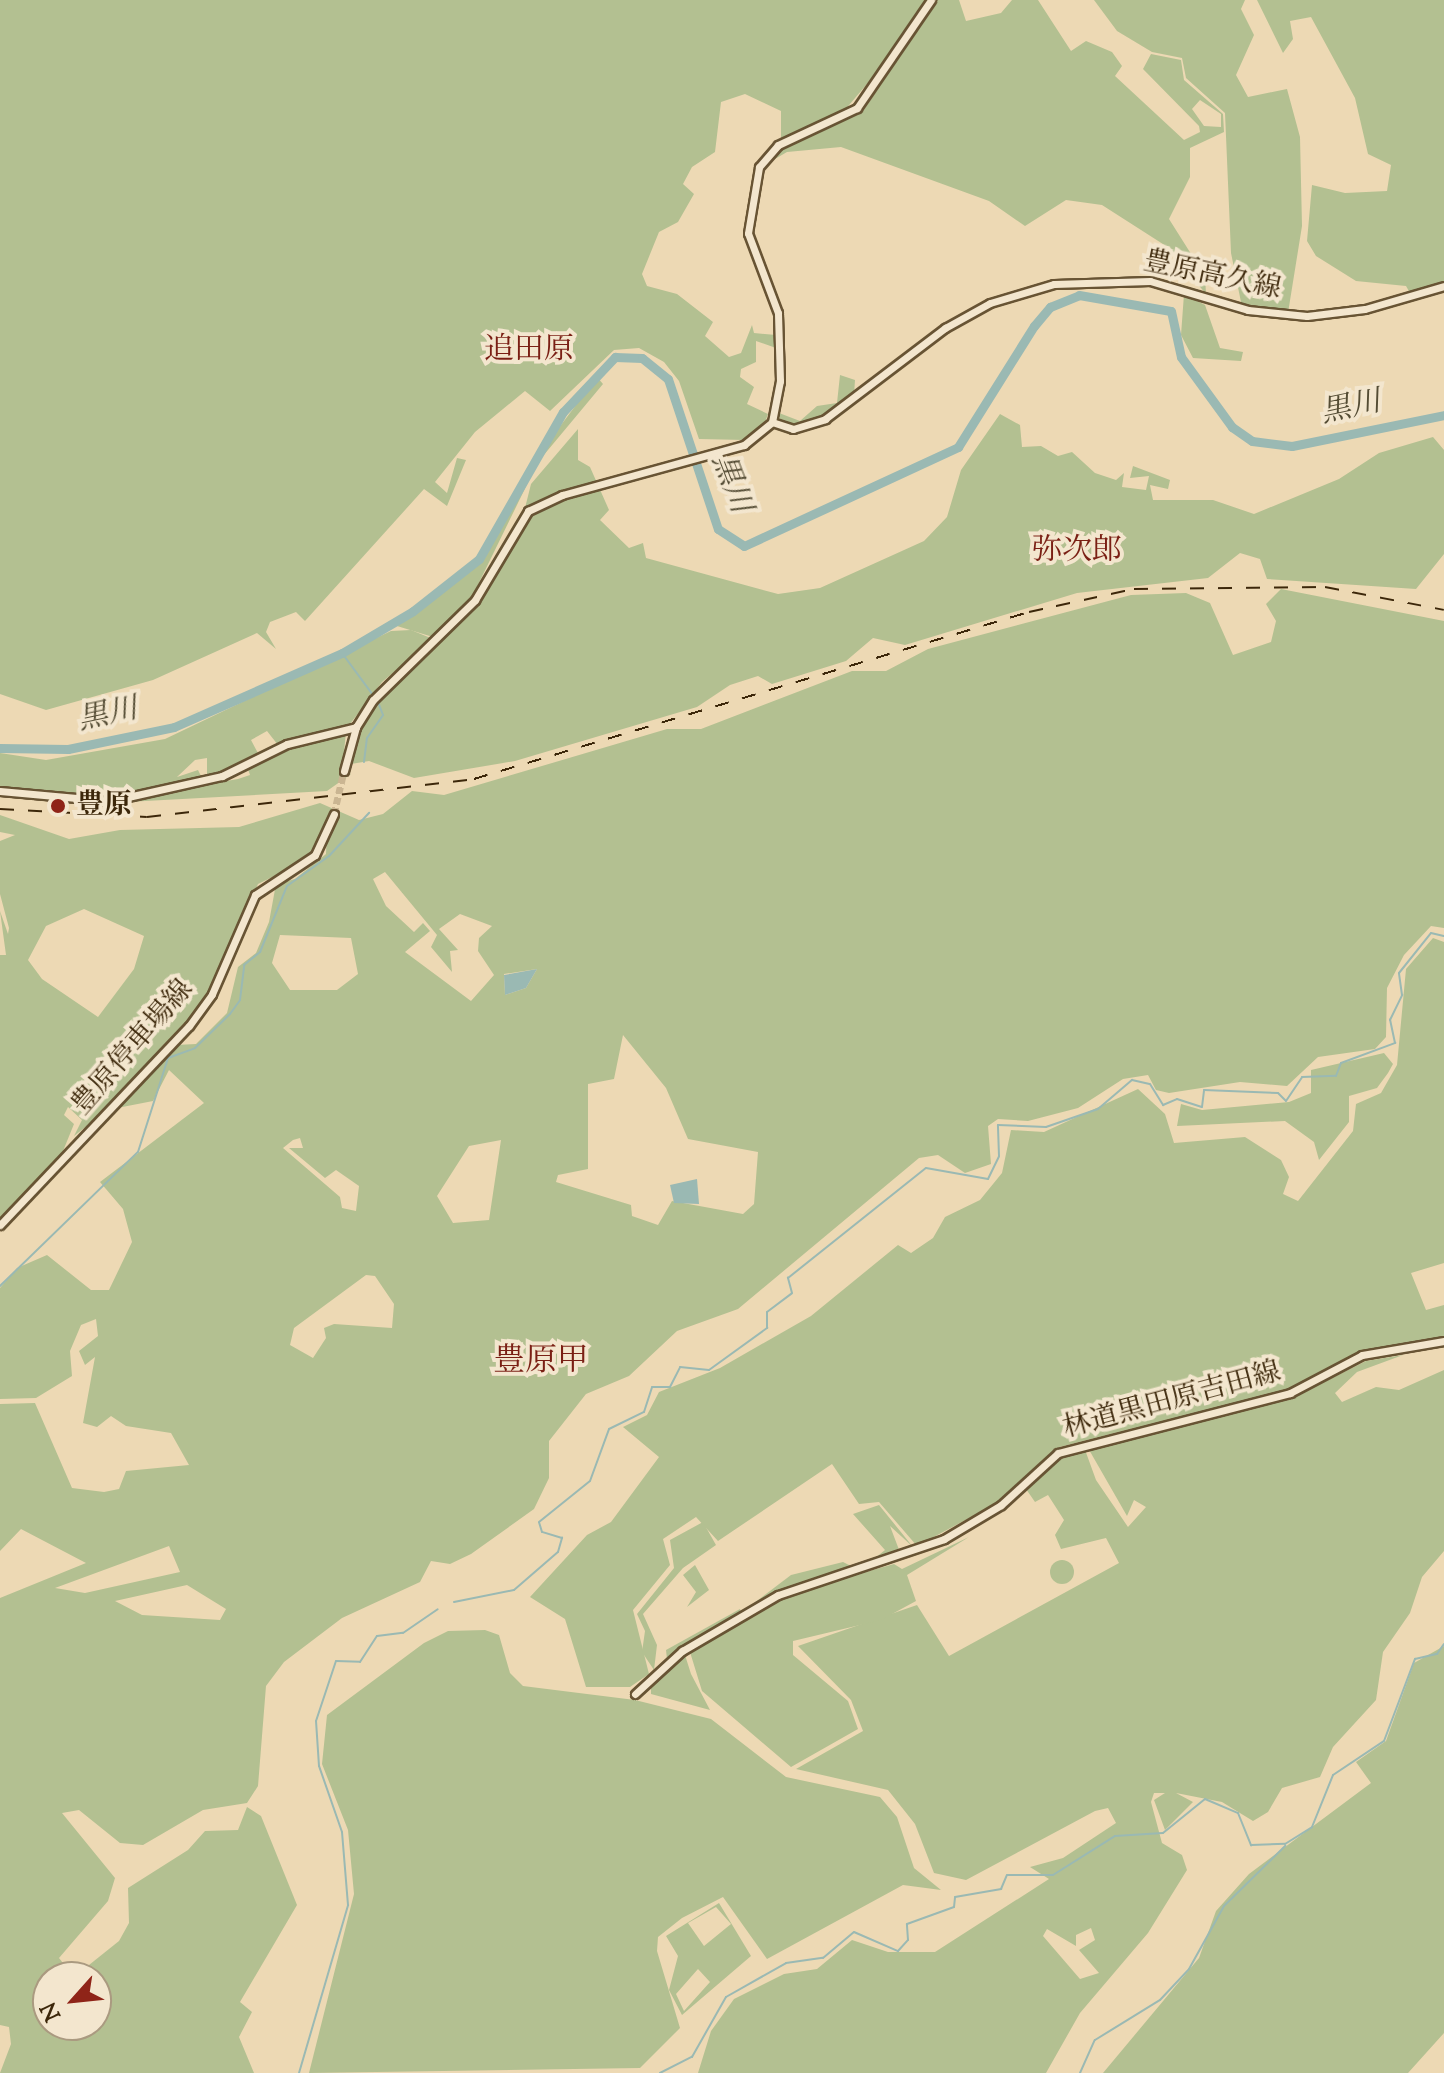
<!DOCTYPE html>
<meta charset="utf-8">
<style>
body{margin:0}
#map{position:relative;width:1444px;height:2073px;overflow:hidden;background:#edd9b4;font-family:"Sorts Mill Goudy","Noto Serif JP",serif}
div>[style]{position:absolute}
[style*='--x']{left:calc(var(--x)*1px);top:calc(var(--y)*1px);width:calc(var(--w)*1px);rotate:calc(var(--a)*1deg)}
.green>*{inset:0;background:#b3c091}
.round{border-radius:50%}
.water>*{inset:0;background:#9ab9b3}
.stream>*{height:2px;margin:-1px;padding:0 1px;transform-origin:1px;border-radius:1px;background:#9ab9b3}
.river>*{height:9px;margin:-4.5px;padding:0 4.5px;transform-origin:4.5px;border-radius:4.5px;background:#9ab9b3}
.secondary-tunnel>*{height:7px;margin-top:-3.5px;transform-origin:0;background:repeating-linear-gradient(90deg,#cab592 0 7px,transparent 0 10.5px)}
.roads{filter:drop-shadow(2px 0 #685434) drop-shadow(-2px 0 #685434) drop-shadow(0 2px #685434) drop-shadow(0 -2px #685434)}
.tertiary>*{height:7px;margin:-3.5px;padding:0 3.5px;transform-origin:3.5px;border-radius:3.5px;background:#f3e6ce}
.secondary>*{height:7px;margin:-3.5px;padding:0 3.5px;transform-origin:3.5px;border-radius:3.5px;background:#f3e6ce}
.rail>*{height:2px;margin-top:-1px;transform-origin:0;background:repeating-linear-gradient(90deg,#3c270a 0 14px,transparent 0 28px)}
.dots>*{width:22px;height:22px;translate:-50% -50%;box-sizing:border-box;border:4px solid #f3e6ce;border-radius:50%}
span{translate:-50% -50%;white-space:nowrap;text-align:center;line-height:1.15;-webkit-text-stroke:8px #f3e6ce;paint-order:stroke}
.street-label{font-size:28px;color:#3c270a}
.poi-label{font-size:28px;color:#3c270a;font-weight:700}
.left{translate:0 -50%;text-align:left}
.neighbourhood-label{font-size:30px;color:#7a1f14}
.water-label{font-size:30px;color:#544c34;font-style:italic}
.quarter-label{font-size:32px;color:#7a1f14}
.north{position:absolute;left:32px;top:1961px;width:80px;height:80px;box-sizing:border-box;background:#f3e6ce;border:2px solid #aa9a80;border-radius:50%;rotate:243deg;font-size:22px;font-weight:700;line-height:32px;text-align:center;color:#3c270a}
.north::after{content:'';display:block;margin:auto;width:28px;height:36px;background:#8f2418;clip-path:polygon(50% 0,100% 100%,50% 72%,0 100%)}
</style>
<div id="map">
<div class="green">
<div style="clip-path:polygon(0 0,926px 0,906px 38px,844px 111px,781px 139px,781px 111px,745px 94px,721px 102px,715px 152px,692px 167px,683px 184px,694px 194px,678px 222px,659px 232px,642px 274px,647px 286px,677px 294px,713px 322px,705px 336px,729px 357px,741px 353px,752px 325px,754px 333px,776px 335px,776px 348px,756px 341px,756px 362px,741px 369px,740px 377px,754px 387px,747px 404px,768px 414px,763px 428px,745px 440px,699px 439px,679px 381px,664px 362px,639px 348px,614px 350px,550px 411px,525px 391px,475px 432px,435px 482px,447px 493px,457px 458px,466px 460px,447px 506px,424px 489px,305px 621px,296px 612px,270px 622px,266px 632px,276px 649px,257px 633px,153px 680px,46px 710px,0 694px)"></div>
<div style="clip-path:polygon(evenodd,936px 0,959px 0,966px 21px,1001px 13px,1012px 0,1038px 0,1071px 51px,1086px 41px,1112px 52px,1122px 66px,1115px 76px,1184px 140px,1200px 132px,1199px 126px,1143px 69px,1151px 54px,1181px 60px,1184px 80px,1223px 114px,1224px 132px,1190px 148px,1190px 177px,1169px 219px,1205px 276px,1206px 294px,1166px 246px,1102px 205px,1066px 200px,1025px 226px,989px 201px,841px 147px,787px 152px,761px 167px,783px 145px,864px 110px,936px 0,1200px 100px,1221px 114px,1221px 127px,1204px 126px,1192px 109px,1200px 100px)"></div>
<div style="clip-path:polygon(1094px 0,1245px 0,1241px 9px,1254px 35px,1236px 75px,1248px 97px,1287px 89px,1300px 137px,1302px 226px,1288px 313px,1242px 307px,1231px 253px,1225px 113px,1186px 78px,1182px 58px,1152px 52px,1117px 31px)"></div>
<div style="clip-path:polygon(1257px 0,1444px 0,1444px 281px,1410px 293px,1406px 286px,1356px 281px,1316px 256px,1307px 241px,1312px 185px,1345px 193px,1387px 191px,1391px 165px,1368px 154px,1355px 98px,1311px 17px,1290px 21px,1293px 39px,1283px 53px)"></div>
<div style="clip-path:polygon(1184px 294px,1205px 305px,1220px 348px,1243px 352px,1241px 361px,1193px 358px,1181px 335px)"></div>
<div style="clip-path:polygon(840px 375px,855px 380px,854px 395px,870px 389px,800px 427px,780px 423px,779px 413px,800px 421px,817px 406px,837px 403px)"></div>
<div style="clip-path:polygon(597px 377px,603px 384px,538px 462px,471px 599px,433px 637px,397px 626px,481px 562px,528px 469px)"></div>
<div style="clip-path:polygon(1000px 414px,1020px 425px,1022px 447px,1041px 446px,1058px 456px,1072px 452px,1095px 473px,1116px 480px,1124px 473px,1122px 487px,1146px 490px,1149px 476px,1130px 478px,1133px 466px,1170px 480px,1168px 489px,1150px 485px,1153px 500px,1213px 500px,1254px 514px,1339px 479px,1379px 453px,1433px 437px,1444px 450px,1444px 554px,1416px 589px,1267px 579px,1260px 559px,1240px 553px,1208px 578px,1077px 593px,905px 645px,873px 638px,846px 661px,772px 684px,758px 676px,730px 685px,697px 707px,515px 761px,414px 778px,369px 761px,351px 764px,364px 719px,477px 600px,521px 524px,531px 484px,578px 429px,578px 460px,590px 467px,609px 510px,600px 520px,629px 548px,643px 543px,646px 558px,778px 594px,820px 588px,924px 541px,947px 517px,961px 470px)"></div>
<div style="clip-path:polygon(evenodd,1281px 589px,1444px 621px,1444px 928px,1431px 926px,1404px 955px,1387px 988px,1386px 1037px,1375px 1049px,1318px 1057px,1287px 1086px,1240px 1082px,1169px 1093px,1156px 1090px,1148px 1075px,1123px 1079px,1078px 1108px,1028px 1121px,998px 1119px,988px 1126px,991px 1164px,965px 1173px,938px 1155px,919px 1158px,738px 1309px,677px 1331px,629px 1376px,586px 1394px,549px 1441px,549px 1478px,534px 1509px,471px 1554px,450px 1564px,431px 1561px,420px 1582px,342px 1618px,284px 1662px,266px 1686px,258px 1786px,247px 1803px,203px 1810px,143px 1845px,120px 1843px,79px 1810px,62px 1813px,115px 1878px,108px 1901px,59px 1958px,74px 1977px,119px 1941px,129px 1923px,128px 1888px,188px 1850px,205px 1831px,238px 1830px,247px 1807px,261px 1816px,297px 1905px,240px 2002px,252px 2012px,239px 2037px,254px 2073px,0 2073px,11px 2044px,9px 2027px,0 2025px,0 1598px,86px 1563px,21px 1529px,0 1551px,0 1404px,35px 1403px,72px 1488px,104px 1492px,119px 1489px,126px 1471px,189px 1465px,171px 1433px,126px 1426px,111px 1416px,97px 1427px,83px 1423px,95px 1357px,85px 1365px,79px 1351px,98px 1336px,96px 1319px,81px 1325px,70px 1351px,72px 1376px,36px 1398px,0 1399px,0 1288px,17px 1268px,47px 1255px,91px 1290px,109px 1290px,132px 1242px,123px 1209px,100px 1182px,204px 1103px,169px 1070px,153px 1101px,107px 1110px,74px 1136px,82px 1120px,68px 1107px,64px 1115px,74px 1124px,61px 1156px,0 1223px,0 955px,6px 955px,0 911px,8px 934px,9px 928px,0 894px,0 841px,15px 835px,0 832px,0 815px,69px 839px,120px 830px,239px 827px,320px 803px,359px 820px,383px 814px,412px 791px,444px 795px,667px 729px,701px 729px,852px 671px,886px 671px,928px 649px,1131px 595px,1186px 593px,1210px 603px,1233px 655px,1271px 642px,1276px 621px,1266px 604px,1281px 589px,327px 828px,326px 854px,295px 879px,276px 884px,269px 922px,256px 953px,238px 967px,227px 1013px,196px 1044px,176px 1045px,158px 1065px,206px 1000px,258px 884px,303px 862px,327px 828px,1281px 589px,385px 872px,437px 935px,431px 947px,452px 972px,450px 951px,458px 950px,439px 929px,460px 914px,492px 926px,479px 938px,478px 951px,494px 975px,471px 1001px,405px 952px,430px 931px,423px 923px,414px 932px,386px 906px,373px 879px,385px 872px,1281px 589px,84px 909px,144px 936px,134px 969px,98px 1017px,42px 979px,28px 960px,46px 926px,84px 909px,1281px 589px,280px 935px,351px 938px,358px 974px,337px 990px,290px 990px,272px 963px,280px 935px,1281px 589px,537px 969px,526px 988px,505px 995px,504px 974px,537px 969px,1281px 589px,623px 1035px,666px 1088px,688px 1139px,758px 1152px,754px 1204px,743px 1214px,672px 1201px,658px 1225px,632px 1216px,631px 1205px,556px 1182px,558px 1175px,588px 1169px,588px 1084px,614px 1079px,623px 1035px,1281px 589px,293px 1140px,300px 1138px,303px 1148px,289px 1148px,325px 1178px,336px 1170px,359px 1186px,356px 1211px,342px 1208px,340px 1197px,283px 1148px,293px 1140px,1281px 589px,501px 1140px,489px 1220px,453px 1223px,437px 1196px,469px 1146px,501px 1140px,1281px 589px,366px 1275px,375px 1276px,394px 1304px,392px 1328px,334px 1324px,324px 1328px,326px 1338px,313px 1358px,290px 1345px,294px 1328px,366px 1275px,1281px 589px,169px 1546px,180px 1572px,85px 1593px,55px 1588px,169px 1546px,1281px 589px,187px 1585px,226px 1609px,220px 1620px,142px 1615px,115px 1601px,187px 1585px,1281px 589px,48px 1977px,96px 1977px,96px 2025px,48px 2025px,48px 1977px)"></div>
<div style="clip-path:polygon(411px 630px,433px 639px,382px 682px,350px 724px,278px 745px,267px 731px,251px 740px,259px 755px,218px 775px,207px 776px,207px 758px,195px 760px,177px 777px,198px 770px,202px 778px,110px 799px,0 788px,0 753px,46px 760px,165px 739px,391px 631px)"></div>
<div style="clip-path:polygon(346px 732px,342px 772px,351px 774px,327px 791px,90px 804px,238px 779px,250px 775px,247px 766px,278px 751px)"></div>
<div style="clip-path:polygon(1433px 938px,1444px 942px,1444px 1263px,1411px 1273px,1426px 1310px,1444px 1305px,1444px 1339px,1366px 1351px,1297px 1387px,1060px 1447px,997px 1503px,917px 1546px,879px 1502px,859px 1504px,832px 1464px,718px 1541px,696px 1517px,663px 1539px,670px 1565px,633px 1610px,649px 1674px,630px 1687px,586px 1687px,565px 1619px,530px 1597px,587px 1535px,611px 1522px,659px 1457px,623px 1427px,647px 1415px,659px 1392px,720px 1368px,811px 1316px,898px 1245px,911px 1253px,933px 1238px,945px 1217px,980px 1200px,1002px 1173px,1011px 1130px,1044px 1132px,1138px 1089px,1165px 1114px,1174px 1143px,1245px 1137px,1281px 1160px,1289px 1177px,1283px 1194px,1298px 1201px,1353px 1131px,1356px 1104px,1381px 1093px,1397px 1065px,1406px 969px)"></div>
<div style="clip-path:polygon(1384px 1053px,1393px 1064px,1388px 1073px,1377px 1088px,1349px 1096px,1349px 1122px,1319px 1160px,1314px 1142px,1285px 1121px,1177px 1126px,1181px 1104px,1202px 1110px,1289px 1102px,1311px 1093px,1311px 1070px)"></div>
<div style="clip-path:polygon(evenodd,1403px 1355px,1357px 1372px,1335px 1393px,1342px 1402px,1376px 1387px,1399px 1390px,1444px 1370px,1444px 1551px,1422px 1577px,1410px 1613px,1383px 1652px,1376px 1700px,1333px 1747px,1320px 1777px,1282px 1788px,1268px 1812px,1253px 1821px,1222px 1802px,1176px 1793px,1193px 1802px,1165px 1830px,1154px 1800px,1165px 1793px,1154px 1793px,1151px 1802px,1162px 1843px,1182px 1855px,1187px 1870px,1148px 1933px,1080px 2013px,1046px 2073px,698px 2073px,711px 2031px,734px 1999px,784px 1974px,817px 1969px,852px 1940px,888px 1952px,935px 1952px,1049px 1879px,1030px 1867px,1063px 1858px,1116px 1823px,1108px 1808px,1095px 1811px,966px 1880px,934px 1873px,915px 1824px,888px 1790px,796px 1769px,863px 1731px,851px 1700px,798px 1646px,917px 1605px,949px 1656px,1119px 1563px,1106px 1538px,1061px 1549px,1055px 1535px,1064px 1520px,1048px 1495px,1035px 1502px,1026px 1489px,1058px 1457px,1084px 1447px,1096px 1480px,1128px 1527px,1146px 1507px,1134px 1500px,1127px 1516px,1088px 1448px,1288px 1400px,1366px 1361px,1403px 1355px,1091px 1928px,1095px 1940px,1079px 1950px,1099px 1973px,1080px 1979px,1043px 1936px,1047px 1929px,1076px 1946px,1076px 1935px,1091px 1928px)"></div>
<div style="clip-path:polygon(879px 1505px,913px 1547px,890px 1526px,901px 1555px,863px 1568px,885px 1550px,853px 1514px)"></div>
<div style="clip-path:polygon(703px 1522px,716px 1545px,683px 1568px,643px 1614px,657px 1645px,654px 1670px,642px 1652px,645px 1631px,637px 1614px,674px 1568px,670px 1540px)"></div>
<div style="clip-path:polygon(969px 1537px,907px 1575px,916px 1601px,881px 1620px,793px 1641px,793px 1655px,848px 1701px,858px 1729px,791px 1767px,702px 1691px,690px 1652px,740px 1619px,801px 1590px,894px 1564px,902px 1569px)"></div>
<div class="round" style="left:1050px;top:1560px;width:24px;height:24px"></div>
<div style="clip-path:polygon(843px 1562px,853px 1567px,749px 1607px,791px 1575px)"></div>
<div style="clip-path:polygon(695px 1565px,709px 1590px,687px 1607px,696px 1592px,683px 1575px)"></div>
<div style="clip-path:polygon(740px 1609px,741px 1613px,667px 1659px,666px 1650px)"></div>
<div style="clip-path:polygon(485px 1630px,499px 1635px,510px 1673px,523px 1686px,635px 1700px,711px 1719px,786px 1777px,880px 1797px,897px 1817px,914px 1868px,941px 1890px,903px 1885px,767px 1959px,723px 1897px,682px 1918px,658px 1937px,657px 1951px,680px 2028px,640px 2068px,309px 2073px,354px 1894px,348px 1830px,322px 1764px,327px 1715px,424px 1643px,448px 1631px)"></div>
<div style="clip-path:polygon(1444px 1646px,1444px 2033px,1408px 2073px,1103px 2073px,1199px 1958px,1216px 1911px,1249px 1874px,1371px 1783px,1356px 1762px,1386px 1741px,1414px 1663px)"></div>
<div style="clip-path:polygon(685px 1655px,691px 1674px,710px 1710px,651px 1694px,651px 1679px)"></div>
<div style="clip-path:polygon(evenodd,719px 1903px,751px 1956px,682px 2015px,669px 1990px,678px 1956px,666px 1936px,719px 1903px,716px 1907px,731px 1924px,704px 1946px,688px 1923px,716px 1907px,719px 1903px,698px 1969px,710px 1982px,684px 2011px,676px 1994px,698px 1969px)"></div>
</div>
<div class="water">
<div style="clip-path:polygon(537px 969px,526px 988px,505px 995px,504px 975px)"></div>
<div style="clip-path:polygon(697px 1179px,699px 1204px,674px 1203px,670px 1185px)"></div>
</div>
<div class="stream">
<div style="--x:342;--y:653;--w:52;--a:53.6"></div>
<div style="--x:364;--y:762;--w:24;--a:-83"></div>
<div style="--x:367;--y:738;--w:28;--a:-55"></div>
<div style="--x:383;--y:715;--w:17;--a:-111"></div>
<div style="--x:0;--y:1286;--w:192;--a:-44.2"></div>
<div style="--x:138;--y:1152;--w:99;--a:-72.3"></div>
<div style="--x:168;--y:1058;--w:29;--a:-20"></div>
<div style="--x:195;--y:1048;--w:49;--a:-44.2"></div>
<div style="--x:230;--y:1014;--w:17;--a:-54"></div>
<div style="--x:240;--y:1000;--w:35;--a:-83"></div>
<div style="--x:244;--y:965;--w:21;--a:-39"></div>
<div style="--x:260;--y:952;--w:71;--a:-67.8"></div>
<div style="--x:287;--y:886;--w:52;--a:-35.5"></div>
<div style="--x:329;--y:856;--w:59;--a:-47.1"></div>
<div style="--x:454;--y:1602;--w:61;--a:-11.3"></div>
<div style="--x:514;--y:1590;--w:58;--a:-40.8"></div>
<div style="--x:558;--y:1552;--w:15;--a:-74"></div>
<div style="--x:562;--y:1538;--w:21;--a:-163"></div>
<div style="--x:542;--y:1532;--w:10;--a:-107"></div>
<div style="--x:539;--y:1522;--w:65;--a:-38.8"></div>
<div style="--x:590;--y:1481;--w:55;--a:-69.9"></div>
<div style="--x:609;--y:1429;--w:39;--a:-26"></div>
<div style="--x:644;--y:1412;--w:26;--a:-72"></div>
<div style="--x:652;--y:1387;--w:18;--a:0"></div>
<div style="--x:670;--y:1387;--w:22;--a:-63"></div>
<div style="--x:680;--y:1367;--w:29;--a:6"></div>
<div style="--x:709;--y:1370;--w:72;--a:-35.9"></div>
<div style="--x:767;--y:1328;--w:16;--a:-90"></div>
<div style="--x:767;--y:1312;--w:31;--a:-37"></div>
<div style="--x:792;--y:1293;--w:16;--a:-105"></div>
<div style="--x:788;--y:1278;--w:176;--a:-38.6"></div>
<div style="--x:926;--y:1168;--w:63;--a:10.1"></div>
<div style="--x:988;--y:1179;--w:25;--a:-64"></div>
<div style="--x:999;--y:1156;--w:31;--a:-92"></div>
<div style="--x:998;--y:1125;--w:48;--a:2.4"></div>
<div style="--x:1046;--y:1127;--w:55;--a:-19.1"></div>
<div style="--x:1098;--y:1109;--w:45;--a:-40.5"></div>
<div style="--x:1132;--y:1080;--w:18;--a:13"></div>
<div style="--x:1150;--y:1084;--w:25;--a:58"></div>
<div style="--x:1163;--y:1105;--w:15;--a:-23"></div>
<div style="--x:1177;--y:1099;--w:26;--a:18"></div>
<div style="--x:1202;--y:1107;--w:17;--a:-83"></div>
<div style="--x:1204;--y:1090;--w:74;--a:2.3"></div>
<div style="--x:1278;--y:1093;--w:11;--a:45"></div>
<div style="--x:1286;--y:1101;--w:29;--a:-56"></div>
<div style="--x:1302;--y:1077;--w:34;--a:-2"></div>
<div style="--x:1336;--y:1076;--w:14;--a:-69"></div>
<div style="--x:1341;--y:1063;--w:58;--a:-20.3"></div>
<div style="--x:1395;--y:1043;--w:24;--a:-102"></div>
<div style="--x:1390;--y:1020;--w:28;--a:-64"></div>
<div style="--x:1402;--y:995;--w:22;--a:-98"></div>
<div style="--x:1399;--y:973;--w:51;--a:-51.3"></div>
<div style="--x:1431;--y:933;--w:13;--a:13"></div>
<div style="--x:299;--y:2073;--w:175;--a:-73.7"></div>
<div style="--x:348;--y:1905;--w:73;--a:-94.7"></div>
<div style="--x:342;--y:1832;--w:70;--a:-109.2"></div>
<div style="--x:319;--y:1766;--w:45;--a:-93.8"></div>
<div style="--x:316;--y:1721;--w:63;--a:-71.6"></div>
<div style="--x:336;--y:1661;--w:24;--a:2"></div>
<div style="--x:360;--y:1662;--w:31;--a:-57"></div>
<div style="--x:377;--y:1636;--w:26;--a:-7"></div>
<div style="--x:403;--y:1633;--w:42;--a:-34.4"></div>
<div style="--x:660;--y:2073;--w:36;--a:-27"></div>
<div style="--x:692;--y:2057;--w:69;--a:-60.5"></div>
<div style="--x:726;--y:1997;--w:69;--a:-29.5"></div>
<div style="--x:786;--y:1963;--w:37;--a:-8"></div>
<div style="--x:823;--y:1958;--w:40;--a:-40"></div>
<div style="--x:854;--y:1932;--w:48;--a:23.4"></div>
<div style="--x:898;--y:1951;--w:15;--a:-48"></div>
<div style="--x:908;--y:1940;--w:16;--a:-94"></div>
<div style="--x:907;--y:1924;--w:50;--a:-19.9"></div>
<div style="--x:954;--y:1907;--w:10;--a:-84"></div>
<div style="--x:955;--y:1897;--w:47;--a:-9.9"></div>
<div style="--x:1001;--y:1889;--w:15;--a:-67"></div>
<div style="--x:1007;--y:1875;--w:46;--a:0"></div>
<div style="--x:1053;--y:1875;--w:73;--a:-32.2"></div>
<div style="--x:1115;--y:1836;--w:48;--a:-3.6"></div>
<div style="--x:1163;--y:1833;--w:54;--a:-39"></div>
<div style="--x:1205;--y:1799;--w:36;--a:23"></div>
<div style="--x:1238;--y:1813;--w:35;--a:68"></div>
<div style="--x:1251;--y:1845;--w:34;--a:-2"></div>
<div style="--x:1285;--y:1844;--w:32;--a:-32"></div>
<div style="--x:1312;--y:1827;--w:56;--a:-68"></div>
<div style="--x:1333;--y:1775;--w:61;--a:-33.7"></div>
<div style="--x:1384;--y:1741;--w:88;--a:-69.3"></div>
<div style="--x:1415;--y:1659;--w:23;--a:-13"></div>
<div style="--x:1437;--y:1654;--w:12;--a:-55"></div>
<div style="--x:1080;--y:2073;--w:36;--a:-66"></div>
<div style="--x:1095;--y:2040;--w:76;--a:-31.6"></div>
<div style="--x:1160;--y:2000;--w:42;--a:-46.9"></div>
<div style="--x:1189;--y:1969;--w:72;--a:-60.9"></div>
<div style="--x:1224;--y:1906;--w:86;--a:-44.5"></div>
</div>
<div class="river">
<div style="--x:0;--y:748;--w:68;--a:0.8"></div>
<div style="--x:68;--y:749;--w:108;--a:-11.7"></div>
<div style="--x:174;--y:727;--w:184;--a:-23.8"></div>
<div style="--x:342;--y:653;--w:82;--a:-30.6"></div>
<div style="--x:413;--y:611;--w:84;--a:-38.2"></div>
<div style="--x:479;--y:559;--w:169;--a:-60.3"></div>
<div style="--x:563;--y:412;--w:76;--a:-46.6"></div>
<div style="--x:615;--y:357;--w:27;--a:2"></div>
<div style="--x:642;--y:358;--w:33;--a:39"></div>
<div style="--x:668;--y:379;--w:158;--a:71.6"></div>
<div style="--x:718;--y:529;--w:31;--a:33"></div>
<div style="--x:744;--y:546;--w:236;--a:-24.8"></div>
<div style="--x:958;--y:447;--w:143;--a:-57.9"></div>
<div style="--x:1034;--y:326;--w:25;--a:-50"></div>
<div style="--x:1050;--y:307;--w:31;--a:-22"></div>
<div style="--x:1079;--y:295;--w:93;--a:9.9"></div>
<div style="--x:1171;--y:311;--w:47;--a:77.7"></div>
<div style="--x:1181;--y:357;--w:87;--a:53.9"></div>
<div style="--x:1232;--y:427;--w:24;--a:35"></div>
<div style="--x:1252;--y:441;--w:40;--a:7.1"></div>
<div style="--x:1292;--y:446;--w:155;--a:-11.5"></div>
</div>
<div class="secondary-tunnel">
<div style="--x:334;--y:814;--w:44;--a:-76.9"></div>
</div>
<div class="roads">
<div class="tertiary">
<div style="--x:635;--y:1694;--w:64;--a:-42.5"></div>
<div style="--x:682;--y:1651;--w:111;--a:-30.3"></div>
<div style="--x:778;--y:1595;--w:175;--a:-18.6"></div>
<div style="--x:944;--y:1539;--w:66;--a:-30.8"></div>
<div style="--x:1001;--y:1505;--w:77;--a:-42.4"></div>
<div style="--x:1058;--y:1453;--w:240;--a:-14.5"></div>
<div style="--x:1290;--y:1393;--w:81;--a:-27.8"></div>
<div style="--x:1362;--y:1355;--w:83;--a:-9.7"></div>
</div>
<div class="secondary">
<div style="--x:772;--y:422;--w:22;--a:18"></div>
<div style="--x:793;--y:429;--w:34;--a:-17"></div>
<div style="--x:825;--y:419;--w:151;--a:-37.2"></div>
<div style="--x:945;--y:328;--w:51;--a:-29.1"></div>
<div style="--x:990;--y:303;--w:67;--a:-16.5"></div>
<div style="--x:1054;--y:284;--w:96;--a:-1.8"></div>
<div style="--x:1150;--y:281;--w:102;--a:16.5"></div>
<div style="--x:1248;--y:310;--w:59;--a:5.8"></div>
<div style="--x:1307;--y:316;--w:58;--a:-6.9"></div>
<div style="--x:1365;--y:309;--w:82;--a:-16.2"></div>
<div style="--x:344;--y:771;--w:46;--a:-74.7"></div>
<div style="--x:356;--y:727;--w:32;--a:-58"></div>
<div style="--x:373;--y:700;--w:143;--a:-44.4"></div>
<div style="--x:475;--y:600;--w:104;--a:-59.2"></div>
<div style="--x:528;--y:511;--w:38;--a:-25"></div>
<div style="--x:562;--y:495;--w:189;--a:-15.4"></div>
<div style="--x:744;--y:445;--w:36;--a:-39"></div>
<div style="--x:772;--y:422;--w:42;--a:-79"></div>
<div style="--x:780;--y:381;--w:68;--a:-91.7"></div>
<div style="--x:778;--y:313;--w:85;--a:-110.6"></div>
<div style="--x:748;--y:233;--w:67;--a:-80.5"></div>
<div style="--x:759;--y:167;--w:29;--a:-49"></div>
<div style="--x:778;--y:145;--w:87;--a:-25.1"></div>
<div style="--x:857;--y:108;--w:131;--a:-55.6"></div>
<div style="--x:0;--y:791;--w:110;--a:5.2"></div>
<div style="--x:110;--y:801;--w:115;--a:-12.6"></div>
<div style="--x:222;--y:776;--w:72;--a:-26.2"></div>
<div style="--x:287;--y:744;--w:71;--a:-13.8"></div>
<div style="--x:0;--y:1225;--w:274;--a:-46.5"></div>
<div style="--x:189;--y:1026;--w:39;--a:-54"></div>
<div style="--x:212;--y:994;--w:108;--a:-66.5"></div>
<div style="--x:255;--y:895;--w:72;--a:-33.7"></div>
<div style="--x:315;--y:855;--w:45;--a:-65.1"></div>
</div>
</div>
<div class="rail">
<div style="--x:0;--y:809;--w:147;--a:3.1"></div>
<div style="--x:147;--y:817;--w:329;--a:-6.6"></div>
<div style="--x:474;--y:779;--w:580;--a:-16.75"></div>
<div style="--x:1029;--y:612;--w:107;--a:-12.4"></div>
<div style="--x:1134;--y:589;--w:191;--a:-0.6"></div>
<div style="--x:1325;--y:587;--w:121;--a:10.9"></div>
</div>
<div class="dots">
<div style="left:58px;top:806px;background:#8f2418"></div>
</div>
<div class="street-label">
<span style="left:1212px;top:276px;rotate:12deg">豊原高久線</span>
<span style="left:133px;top:1048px;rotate:-49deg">豊原停車場線</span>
<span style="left:1172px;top:1401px;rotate:-15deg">林道黒田原吉田線</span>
</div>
<div class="poi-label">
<span class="left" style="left:76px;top:806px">豊原</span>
</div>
<div class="neighbourhood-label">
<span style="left:529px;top:351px">追田原</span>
<span style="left:1077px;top:552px">弥次郎</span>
</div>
<div class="water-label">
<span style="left:1351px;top:409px;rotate:-12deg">黒川</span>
<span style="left:730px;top:484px;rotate:69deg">黒川</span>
<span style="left:108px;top:716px;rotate:-12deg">黒川</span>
</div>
<div class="quarter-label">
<span style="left:541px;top:1362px">豊原甲</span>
</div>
<div class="north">N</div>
</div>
